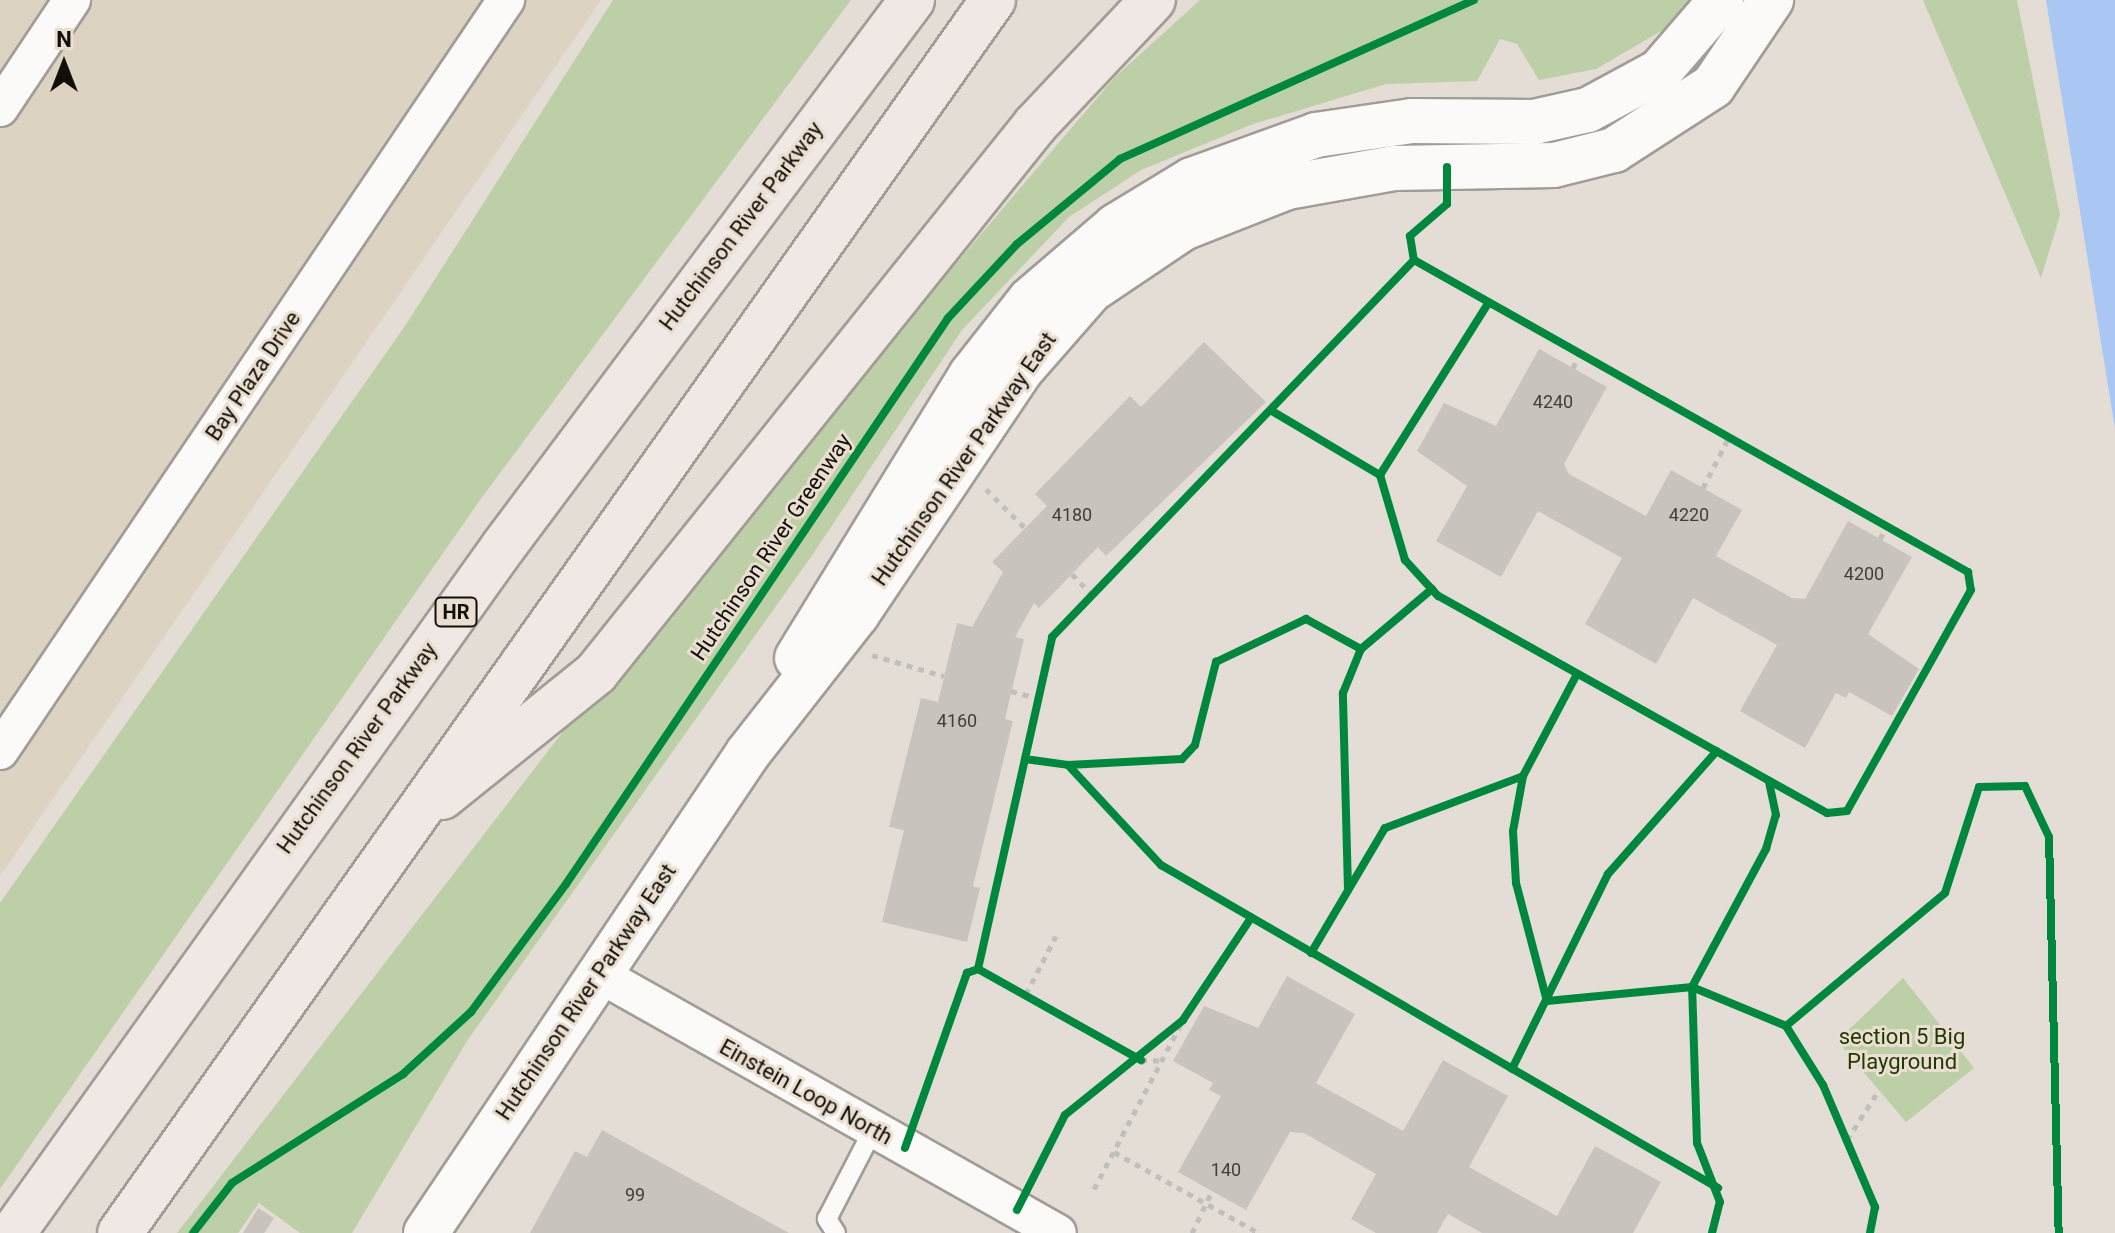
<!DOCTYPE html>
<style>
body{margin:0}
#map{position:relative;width:2115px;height:1233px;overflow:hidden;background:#e3ddd5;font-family:Roboto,sans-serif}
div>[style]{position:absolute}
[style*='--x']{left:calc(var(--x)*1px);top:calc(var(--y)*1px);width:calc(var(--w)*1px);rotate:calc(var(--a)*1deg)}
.built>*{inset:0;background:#ddd3c3}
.green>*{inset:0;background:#bccfa6}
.water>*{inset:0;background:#a9c7f2}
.building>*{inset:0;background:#c9c3be}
.path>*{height:5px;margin-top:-2.5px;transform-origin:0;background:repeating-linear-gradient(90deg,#c1bfbc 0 6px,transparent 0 12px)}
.roads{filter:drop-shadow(2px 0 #a19c96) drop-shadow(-2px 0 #a19c96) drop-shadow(0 2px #a19c96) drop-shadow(0 -2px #a19c96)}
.service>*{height:18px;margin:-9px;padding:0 9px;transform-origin:9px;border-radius:9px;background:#fbfaf9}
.minor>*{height:36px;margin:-18px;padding:0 18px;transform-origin:18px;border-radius:18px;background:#fbfaf9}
.tertiary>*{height:44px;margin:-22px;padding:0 22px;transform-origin:22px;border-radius:22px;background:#fbfaf9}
.motorway>*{height:44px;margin:-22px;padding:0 22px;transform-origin:22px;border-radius:22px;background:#efe8e4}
.cycleway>*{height:8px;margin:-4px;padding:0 4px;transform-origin:4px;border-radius:4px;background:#00873e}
span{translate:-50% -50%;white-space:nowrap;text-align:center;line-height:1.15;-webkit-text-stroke:6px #e9decf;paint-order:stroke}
.number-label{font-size:18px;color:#423e39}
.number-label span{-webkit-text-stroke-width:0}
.shield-label span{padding:2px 6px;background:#e9decf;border:2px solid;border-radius:6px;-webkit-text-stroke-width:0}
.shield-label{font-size:20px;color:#120f0a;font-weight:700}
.street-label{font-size:22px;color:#120f0a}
.park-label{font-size:22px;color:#1f3804}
.north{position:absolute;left:24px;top:24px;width:80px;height:80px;-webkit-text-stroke:6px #e9decf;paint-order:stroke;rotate:0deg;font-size:22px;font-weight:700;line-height:32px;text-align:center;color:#120f0a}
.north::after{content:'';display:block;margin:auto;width:28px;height:36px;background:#120f0a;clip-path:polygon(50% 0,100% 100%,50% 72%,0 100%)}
</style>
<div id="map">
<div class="built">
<div style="clip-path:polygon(0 0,601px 0,0 876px)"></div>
</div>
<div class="green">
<div style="clip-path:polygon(613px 0,851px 0,480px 500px,0 1189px,0 903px,405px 326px)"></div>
<div style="clip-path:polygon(1200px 0,1689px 0,1680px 20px,1596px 69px,1539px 80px,1517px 44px,1500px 39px,1477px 81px,1386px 84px,1253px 124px,1141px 170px,1069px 217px,962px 330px,813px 554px,467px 1041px,352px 1233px,300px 1233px,259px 1203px,238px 1233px,177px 1233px,565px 729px,672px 615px,767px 485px,1115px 77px)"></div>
<div style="clip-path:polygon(1923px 0,2017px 0,2060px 215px,2041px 278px)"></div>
<div style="clip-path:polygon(1903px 978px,1974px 1068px,1906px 1122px,1837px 1041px)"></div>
</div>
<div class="water">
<div style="clip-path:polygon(2046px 0,2115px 0,2115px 429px)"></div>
</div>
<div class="building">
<div style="clip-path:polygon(1204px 342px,1266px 402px,1106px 556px,1098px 547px,1039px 608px,1034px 603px,1015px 637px,1024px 639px,1005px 719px,1013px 721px,973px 886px,980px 888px,967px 942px,882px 922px,904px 830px,889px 827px,921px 698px,938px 702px,957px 623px,972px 627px,1003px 572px,992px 562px,1047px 506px,1035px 494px,1130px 396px,1141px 407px)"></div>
<div style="clip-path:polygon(1539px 349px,1607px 387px,1564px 464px,1569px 474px,1646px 516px,1671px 470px,1742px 510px,1716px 556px,1792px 598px,1805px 599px,1848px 521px,1912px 557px,1868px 634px,1919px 669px,1892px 716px,1849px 692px,1846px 698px,1836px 693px,1805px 748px,1740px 711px,1777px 645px,1693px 598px,1656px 664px,1585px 624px,1622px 558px,1538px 511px,1501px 577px,1436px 541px,1467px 486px,1417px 451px,1444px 403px,1496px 426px)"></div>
<div style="clip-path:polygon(1287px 976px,1355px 1014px,1316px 1083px,1403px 1131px,1443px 1060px,1508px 1096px,1469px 1167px,1557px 1216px,1595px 1146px,1661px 1182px,1633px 1233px,1482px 1233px,1448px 1214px,1437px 1233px,1376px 1233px,1351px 1219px,1376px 1174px,1304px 1133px,1290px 1132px,1246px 1210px,1178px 1172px,1221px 1096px,1209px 1090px,1213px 1083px,1173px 1061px,1204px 1006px,1258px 1028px)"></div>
<div style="clip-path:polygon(602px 1130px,789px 1233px,530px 1233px,575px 1151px,587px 1157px)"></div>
<div style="clip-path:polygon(258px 1208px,274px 1218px,264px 1233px,243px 1233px)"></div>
</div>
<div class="path">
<div style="--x:1573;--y:368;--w:17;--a:-65"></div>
<div style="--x:1703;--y:488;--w:57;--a:-63"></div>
<div style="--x:986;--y:489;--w:55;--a:45"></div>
<div style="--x:1880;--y:539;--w:15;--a:-62"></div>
<div style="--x:1072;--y:574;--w:30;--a:46"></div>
<div style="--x:872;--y:655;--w:75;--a:16.3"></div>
<div style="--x:1011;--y:691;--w:28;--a:15"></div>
<div style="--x:1026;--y:994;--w:65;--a:-62.7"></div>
<div style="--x:1141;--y:1060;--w:24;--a:2"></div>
<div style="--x:1847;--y:1140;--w:59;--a:-57.4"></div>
<div style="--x:1114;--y:1152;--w:166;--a:29.2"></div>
<div style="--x:1094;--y:1189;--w:191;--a:-62.2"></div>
<div style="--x:1192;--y:1233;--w:47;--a:-64.5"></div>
</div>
<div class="roads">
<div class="service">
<div style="--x:836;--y:1233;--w:17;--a:-123"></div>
<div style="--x:827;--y:1219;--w:100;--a:-62.7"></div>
</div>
<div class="minor">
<div style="--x:0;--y:108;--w:130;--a:-56.3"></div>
<div style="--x:0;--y:751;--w:906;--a:-56.03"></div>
<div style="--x:597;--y:973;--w:529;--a:29.42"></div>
</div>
<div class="tertiary">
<div style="--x:797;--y:658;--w:332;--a:-58.4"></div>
<div style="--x:971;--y:375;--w:95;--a:-51.8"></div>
<div style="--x:1030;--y:300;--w:113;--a:-40.7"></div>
<div style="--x:1116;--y:226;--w:89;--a:-31.2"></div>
<div style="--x:1192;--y:180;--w:132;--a:-19.9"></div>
<div style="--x:1316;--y:135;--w:97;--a:-8.3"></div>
<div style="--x:1412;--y:121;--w:122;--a:0.5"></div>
<div style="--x:1534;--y:122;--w:55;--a:-12.5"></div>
<div style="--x:1588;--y:110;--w:82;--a:-28.4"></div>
<div style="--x:1660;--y:71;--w:94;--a:-49.3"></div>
<div style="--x:426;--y:1233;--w:578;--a:-56.14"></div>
<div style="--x:748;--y:753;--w:177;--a:-51.9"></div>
<div style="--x:857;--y:614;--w:293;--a:-56.1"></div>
<div style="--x:1020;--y:371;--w:108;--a:-48.8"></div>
<div style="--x:1091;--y:290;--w:111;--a:-34"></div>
<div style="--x:1183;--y:228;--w:112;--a:-21.5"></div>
<div style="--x:1287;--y:187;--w:110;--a:-10"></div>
<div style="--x:1395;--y:168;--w:159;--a:-1.1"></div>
<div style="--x:1554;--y:165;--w:62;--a:-14"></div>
<div style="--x:1614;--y:150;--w:118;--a:-32.9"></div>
<div style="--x:1713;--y:86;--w:104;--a:-56"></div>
</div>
<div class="motorway">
<div style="--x:442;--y:797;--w:198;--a:-38.8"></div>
<div style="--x:596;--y:673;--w:702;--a:-51.3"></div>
<div style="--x:1035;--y:125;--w:172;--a:-46.7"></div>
<div style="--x:13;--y:1233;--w:843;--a:-54.46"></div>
<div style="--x:503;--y:547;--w:683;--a:-53.21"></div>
<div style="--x:120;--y:1233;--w:1511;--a:-54.7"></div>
</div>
</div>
<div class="cycleway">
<div style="--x:1447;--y:167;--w:37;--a:90"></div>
<div style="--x:1447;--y:204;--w:49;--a:139.1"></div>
<div style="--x:1410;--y:236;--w:24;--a:81"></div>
<div style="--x:1414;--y:260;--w:636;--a:29.39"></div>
<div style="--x:1968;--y:572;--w:18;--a:81"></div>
<div style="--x:1971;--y:590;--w:253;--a:119.3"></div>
<div style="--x:1847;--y:811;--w:20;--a:174"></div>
<div style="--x:1827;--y:813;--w:445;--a:-150.8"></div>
<div style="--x:1438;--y:596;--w:49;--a:-132.5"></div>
<div style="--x:1405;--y:560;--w:89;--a:-106.4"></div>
<div style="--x:1380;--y:475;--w:204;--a:-57.8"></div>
<div style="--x:1272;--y:411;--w:126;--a:30.7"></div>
<div style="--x:1577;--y:674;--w:115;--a:117.9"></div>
<div style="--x:1523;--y:776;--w:56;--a:100.3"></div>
<div style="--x:1513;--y:831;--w:52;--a:86.7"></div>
<div style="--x:1516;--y:883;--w:122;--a:75.3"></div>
<div style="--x:1547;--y:1001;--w:146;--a:-5.5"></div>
<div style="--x:1692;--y:987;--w:102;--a:22.5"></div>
<div style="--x:1786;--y:1026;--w:70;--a:57.9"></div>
<div style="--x:1823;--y:1085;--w:133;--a:66.9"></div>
<div style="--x:1875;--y:1207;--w:26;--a:101"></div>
<div style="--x:1025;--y:759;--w:43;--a:7.9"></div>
<div style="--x:1068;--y:765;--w:114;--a:-3"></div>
<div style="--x:1182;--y:759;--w:19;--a:-47"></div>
<div style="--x:1195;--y:745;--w:86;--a:-75.8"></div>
<div style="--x:1216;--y:662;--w:100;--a:-25.5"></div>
<div style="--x:1306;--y:619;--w:63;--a:28.6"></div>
<div style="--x:1068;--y:765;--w:137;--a:47.1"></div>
<div style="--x:1161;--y:865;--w:644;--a:30.11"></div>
<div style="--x:1348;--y:890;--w:197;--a:-91.5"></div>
<div style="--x:1343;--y:693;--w:48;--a:-67.8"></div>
<div style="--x:1361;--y:649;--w:93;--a:-40.2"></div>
<div style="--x:1311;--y:953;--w:145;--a:-59.4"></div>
<div style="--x:1385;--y:828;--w:147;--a:-20.6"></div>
<div style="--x:978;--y:969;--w:187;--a:29.2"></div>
<div style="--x:1786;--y:1026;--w:207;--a:-39.9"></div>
<div style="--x:1945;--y:893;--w:111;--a:-72.2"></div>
<div style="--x:1979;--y:787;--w:46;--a:-1.2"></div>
<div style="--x:2025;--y:786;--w:56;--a:64.8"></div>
<div style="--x:2049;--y:837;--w:396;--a:88.6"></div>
<div style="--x:1512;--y:1069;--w:217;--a:-63.8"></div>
<div style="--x:1608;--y:874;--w:164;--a:-48.5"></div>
<div style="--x:905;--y:1148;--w:186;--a:-70.5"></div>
<div style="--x:967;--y:973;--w:12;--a:-20"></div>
<div style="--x:978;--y:969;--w:340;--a:-77.4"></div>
<div style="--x:1052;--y:637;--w:523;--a:-46.16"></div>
<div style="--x:1017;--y:1210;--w:106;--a:-63.2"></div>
<div style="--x:1065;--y:1115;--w:151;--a:-38.8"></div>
<div style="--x:1183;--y:1020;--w:123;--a:-56.3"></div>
<div style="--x:193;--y:1233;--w:63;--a:-52"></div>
<div style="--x:232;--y:1183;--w:203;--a:-32.5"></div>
<div style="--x:403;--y:1074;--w:92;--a:-42.4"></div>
<div style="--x:471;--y:1012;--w:159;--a:-53.4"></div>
<div style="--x:566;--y:884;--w:683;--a:-55.98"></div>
<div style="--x:948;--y:318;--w:101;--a:-47"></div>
<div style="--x:1017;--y:244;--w:134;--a:-39.5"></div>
<div style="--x:1120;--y:159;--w:388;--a:-24.2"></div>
<div style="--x:1712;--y:1233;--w:32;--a:-76"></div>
<div style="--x:1720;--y:1202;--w:63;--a:-111.3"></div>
<div style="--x:1697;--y:1143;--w:156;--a:-91.8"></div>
<div style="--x:1692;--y:987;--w:157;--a:-61.8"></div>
<div style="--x:1766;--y:849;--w:35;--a:-74"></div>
<div style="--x:1776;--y:815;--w:35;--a:-102"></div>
</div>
<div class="number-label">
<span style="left:1553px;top:402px">4240</span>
<span style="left:1072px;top:515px">4180</span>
<span style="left:1689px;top:515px">4220</span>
<span style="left:1864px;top:574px">4200</span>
<span style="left:957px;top:721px">4160</span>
<span style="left:1226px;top:1170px">140</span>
<span style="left:635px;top:1195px">99</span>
</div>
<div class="shield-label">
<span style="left:456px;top:612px">HR</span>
</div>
<div class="street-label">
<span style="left:741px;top:226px;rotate:-53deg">Hutchinson River Parkway</span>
<span style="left:253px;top:376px;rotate:-56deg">Bay Plaza Drive</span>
<span style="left:964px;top:459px;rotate:-55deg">Hutchinson River Parkway East</span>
<span style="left:771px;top:547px;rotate:-56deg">Hutchinson River Greenway</span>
<span style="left:357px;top:748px;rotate:-54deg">Hutchinson River Parkway</span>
<span style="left:586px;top:992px;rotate:-56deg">Hutchinson River Parkway East</span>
<span style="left:806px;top:1092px;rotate:29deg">Einstein Loop North</span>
</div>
<div class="park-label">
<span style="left:1902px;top:1049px">section 5 Big<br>Playground</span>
</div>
<div class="north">N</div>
</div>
